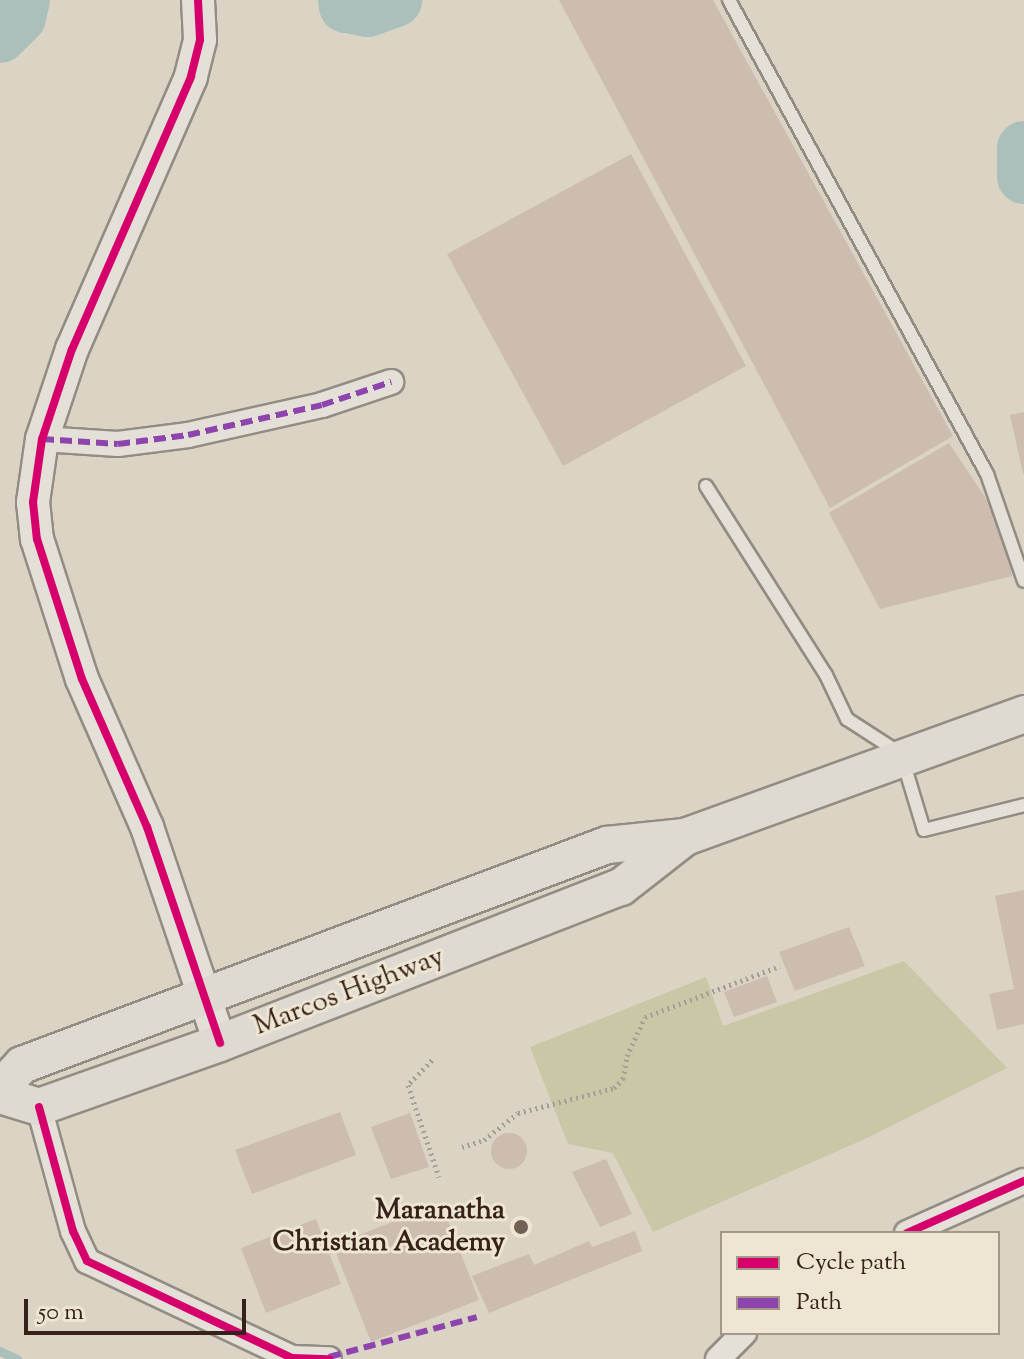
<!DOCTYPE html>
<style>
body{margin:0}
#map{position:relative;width:1024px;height:1359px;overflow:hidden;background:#dbd4c4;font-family:"Sorts Mill Goudy",serif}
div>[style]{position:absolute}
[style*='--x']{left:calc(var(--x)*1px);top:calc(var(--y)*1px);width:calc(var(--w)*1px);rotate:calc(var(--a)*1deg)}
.green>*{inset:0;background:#c9c7a5}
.stream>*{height:9px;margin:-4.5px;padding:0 4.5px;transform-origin:4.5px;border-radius:4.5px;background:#abc0ba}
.river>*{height:54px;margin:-27px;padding:0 27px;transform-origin:27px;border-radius:27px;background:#abc0ba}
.building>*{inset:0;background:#cdbcb0}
.round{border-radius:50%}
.path>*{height:5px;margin-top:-2.5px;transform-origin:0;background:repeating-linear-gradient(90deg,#a59f99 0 2px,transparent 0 6px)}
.roads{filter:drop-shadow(2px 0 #938c82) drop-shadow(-2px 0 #938c82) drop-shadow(0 2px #938c82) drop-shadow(0 -2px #938c82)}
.lane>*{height:12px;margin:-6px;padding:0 6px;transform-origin:6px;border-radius:6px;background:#e4e0d8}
.street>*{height:24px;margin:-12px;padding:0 12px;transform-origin:12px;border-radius:12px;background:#e4e0d8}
.secondary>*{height:32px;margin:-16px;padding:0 16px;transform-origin:16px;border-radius:16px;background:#e4e0d8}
.primary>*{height:36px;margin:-18px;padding:0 18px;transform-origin:18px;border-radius:18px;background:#dedad1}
.quiet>*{height:6px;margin-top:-3px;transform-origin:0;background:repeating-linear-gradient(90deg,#8e44ad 0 12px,transparent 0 18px)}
.cycleway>*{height:8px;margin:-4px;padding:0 4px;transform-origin:4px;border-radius:4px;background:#d6006c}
.dots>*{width:22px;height:22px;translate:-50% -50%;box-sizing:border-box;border:4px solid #eee5d2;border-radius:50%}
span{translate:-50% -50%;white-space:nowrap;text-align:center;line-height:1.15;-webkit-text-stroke:6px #eee5d2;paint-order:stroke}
.street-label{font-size:28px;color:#36221a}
.poi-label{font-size:28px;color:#36221a;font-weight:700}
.right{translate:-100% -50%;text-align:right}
.legend{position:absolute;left:720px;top:1231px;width:280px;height:104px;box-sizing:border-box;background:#eee5d2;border:2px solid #a49788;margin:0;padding:10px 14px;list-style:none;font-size:24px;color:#36221a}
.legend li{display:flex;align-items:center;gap:16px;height:40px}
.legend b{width:40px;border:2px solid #a49788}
.scale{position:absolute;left:24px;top:1299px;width:222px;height:36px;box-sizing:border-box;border:4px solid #36221a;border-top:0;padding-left:10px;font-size:24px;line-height:28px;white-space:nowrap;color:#36221a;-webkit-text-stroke:6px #eee5d2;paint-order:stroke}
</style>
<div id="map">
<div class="green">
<div style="clip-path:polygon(904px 961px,1007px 1068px,865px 1139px,653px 1232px,613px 1153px,568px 1144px,530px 1047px,706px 977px,723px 1026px)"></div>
</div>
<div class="stream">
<div style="--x:0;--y:1351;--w:19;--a:25"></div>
</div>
<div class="river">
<div style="--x:345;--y:0;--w:6;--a:81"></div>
<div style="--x:346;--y:6;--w:22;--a:10"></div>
<div style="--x:368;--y:10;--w:29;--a:-20"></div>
<div style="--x:0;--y:36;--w:27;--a:-45"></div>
<div style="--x:19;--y:17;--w:17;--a:-77"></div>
<div style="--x:1024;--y:148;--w:29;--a:90"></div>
</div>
<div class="building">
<div style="clip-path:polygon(559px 0,713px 0,953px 436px,830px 508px)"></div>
<div style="clip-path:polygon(631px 154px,746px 366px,563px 466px,447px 254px)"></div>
<div style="clip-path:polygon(1024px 412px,1024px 474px,1023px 474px,1010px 415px)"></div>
<div style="clip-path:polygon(949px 443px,1003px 524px,1012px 576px,880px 609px,829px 513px)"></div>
<div style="clip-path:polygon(1024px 890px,1024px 1024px,997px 1030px,989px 994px,1014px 989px,995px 896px)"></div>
<div style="clip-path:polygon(849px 927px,865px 966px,795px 991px,779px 952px)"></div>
<div style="clip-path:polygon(767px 976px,777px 1002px,734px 1017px,724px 992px)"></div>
<div style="clip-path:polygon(340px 1112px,356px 1155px,252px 1194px,235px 1150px)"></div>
<div style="clip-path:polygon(410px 1113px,429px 1167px,391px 1179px,371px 1127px)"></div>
<div class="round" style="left:491px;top:1133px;width:36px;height:36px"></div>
<div style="clip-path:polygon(606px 1159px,632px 1214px,600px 1227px,572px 1172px)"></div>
<div style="clip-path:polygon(441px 1203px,479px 1300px,371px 1342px,333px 1245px)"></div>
<div style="clip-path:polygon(316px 1219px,341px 1284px,266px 1313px,241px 1248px)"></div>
<div style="clip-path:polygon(635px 1231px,642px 1251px,489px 1313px,472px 1276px,529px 1254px,534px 1265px,589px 1241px,592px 1247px)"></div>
</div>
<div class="path">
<div style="--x:432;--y:1060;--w:35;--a:134"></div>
<div style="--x:408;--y:1085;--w:97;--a:71.4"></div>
<div style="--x:462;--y:1147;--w:23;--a:-18"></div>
<div style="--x:484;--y:1140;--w:43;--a:-38.5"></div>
<div style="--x:518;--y:1113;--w:99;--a:-14.6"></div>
<div style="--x:614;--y:1088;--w:13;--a:-45"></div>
<div style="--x:623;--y:1079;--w:23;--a:-80"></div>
<div style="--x:627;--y:1056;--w:43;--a:-65.2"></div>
<div style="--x:645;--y:1017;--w:144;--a:-20.7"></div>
</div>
<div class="roads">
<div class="lane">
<div style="--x:729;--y:0;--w:540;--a:61.44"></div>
<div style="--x:987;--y:474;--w:113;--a:70.9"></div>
<div style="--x:706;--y:486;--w:224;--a:57.6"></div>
<div style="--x:826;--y:675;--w:49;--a:64.5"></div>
<div style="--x:847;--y:719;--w:64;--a:32.9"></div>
<div style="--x:901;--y:754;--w:79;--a:73.2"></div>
<div style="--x:924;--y:830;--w:103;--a:-14"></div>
</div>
<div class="street">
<div style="--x:42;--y:439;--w:76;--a:3.8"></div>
<div style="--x:118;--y:444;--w:71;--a:-7.3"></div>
<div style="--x:188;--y:435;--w:137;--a:-12.6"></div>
<div style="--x:322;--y:405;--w:73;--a:-18.4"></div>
<div style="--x:39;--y:1107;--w:129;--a:74.7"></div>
<div style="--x:73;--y:1231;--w:33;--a:65"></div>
<div style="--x:87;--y:1261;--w:227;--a:25.3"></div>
<div style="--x:292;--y:1358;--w:37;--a:2"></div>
<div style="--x:907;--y:1233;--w:128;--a:-24"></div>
<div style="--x:718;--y:1359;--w:37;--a:-45"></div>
</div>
<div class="secondary">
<div style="--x:198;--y:0;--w:40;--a:87.1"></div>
<div style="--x:200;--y:40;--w:38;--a:104"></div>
<div style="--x:191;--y:77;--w:297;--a:113.6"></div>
<div style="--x:72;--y:349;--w:95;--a:108.4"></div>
<div style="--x:42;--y:439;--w:64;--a:98.1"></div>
<div style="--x:33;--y:502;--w:37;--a:84"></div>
<div style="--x:37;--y:539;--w:147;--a:72.2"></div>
<div style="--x:82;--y:679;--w:162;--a:66.3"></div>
<div style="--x:147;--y:827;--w:228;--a:71.3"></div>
</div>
<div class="primary">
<div style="--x:0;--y:1088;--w:32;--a:-46"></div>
<div style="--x:22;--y:1065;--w:625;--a:-20.61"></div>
<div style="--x:607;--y:845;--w:78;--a:-5.9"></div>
<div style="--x:685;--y:837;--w:361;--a:-19.9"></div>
<div style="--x:0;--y:1095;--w:41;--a:17.1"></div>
<div style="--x:39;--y:1107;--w:192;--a:-19.5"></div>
<div style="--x:220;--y:1043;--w:430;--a:-21.3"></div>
<div style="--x:621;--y:887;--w:81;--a:-38"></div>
</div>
</div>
<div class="quiet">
<div style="--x:42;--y:439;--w:76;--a:3.8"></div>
<div style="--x:118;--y:444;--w:71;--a:-7.3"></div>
<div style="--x:188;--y:435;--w:137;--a:-12.6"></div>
<div style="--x:322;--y:405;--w:73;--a:-18.4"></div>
<div style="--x:329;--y:1357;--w:153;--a:-15.1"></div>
</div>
<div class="cycleway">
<div style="--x:198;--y:0;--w:40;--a:87.1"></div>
<div style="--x:200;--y:40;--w:38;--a:104"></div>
<div style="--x:191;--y:77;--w:297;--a:113.6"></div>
<div style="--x:72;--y:349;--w:95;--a:108.4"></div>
<div style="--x:42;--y:439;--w:64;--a:98.1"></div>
<div style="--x:33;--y:502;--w:37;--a:84"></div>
<div style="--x:37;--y:539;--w:147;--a:72.2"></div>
<div style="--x:82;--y:679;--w:162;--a:66.3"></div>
<div style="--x:147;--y:827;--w:228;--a:71.3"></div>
<div style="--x:39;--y:1107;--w:129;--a:74.7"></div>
<div style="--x:73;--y:1231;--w:33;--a:65"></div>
<div style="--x:87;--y:1261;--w:227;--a:25.3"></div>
<div style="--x:292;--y:1358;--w:37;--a:2"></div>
<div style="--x:907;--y:1233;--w:128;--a:-24"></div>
</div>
<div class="dots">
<div style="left:521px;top:1227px;background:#706056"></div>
</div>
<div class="street-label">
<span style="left:349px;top:992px;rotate:-21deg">Marcos Highway</span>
</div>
<div class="poi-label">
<span class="right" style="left:505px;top:1227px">Maranatha<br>Christian Academy</span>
</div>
<ul class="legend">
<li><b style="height:10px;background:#d6006c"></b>Cycle path</li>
<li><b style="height:10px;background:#8e44ad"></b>Path</li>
</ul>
<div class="scale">50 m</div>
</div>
